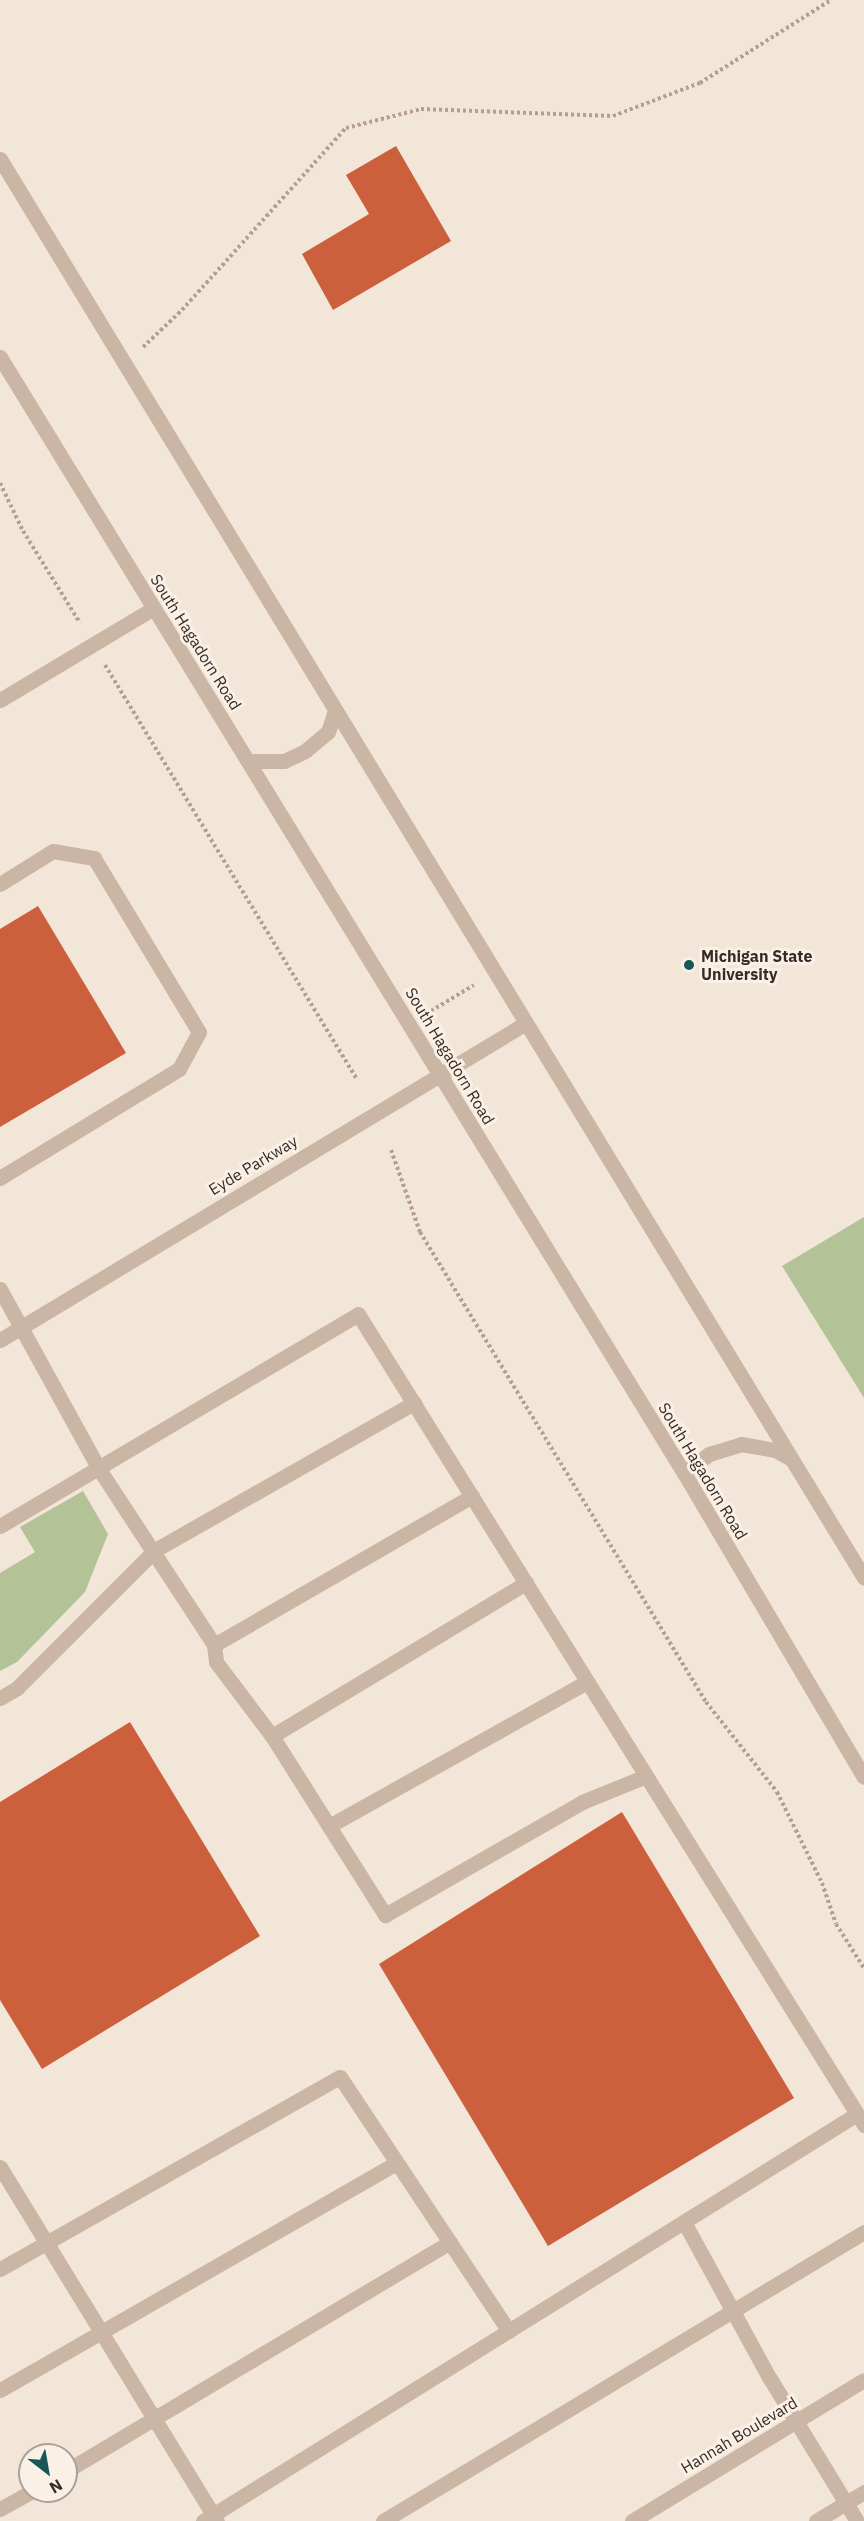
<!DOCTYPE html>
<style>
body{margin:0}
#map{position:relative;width:864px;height:2521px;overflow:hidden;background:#f2e6d8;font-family:"IBM Plex Sans",sans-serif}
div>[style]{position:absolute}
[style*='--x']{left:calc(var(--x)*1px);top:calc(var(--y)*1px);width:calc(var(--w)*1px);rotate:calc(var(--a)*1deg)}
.green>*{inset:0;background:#b4c298}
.building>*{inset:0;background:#cc5f3c}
.path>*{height:4px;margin-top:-2px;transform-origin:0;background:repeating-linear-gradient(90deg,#b79f8e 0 3px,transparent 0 6px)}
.minor>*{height:15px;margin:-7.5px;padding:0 7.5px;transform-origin:7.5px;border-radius:7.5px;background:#cbb5a4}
.dots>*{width:16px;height:16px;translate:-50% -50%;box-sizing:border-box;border:3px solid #faf0e5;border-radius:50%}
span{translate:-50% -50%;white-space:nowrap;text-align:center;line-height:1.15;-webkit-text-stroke:6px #faf0e5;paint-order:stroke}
.street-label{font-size:16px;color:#362b26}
.poi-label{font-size:16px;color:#362b26;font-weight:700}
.left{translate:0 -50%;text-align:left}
.north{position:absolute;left:18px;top:2443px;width:60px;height:60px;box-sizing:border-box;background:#faf0e5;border:2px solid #aca199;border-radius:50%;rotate:149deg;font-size:16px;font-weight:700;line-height:24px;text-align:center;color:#362b26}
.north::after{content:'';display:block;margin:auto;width:21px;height:27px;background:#195559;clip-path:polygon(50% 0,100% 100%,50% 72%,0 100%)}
</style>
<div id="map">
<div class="green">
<div style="clip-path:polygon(864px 1217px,864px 1398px,782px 1266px)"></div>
<div style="clip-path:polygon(83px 1491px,108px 1534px,85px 1592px,17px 1662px,0 1671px,0 1573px,35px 1552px,20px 1527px)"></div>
</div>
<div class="building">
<div style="clip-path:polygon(396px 146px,451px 241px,333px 310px,302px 254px,369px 214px,346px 175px)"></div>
<div style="clip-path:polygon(38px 906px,126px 1053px,0 1127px,0 929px)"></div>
<div style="clip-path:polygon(130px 1722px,260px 1936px,42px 2069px,0 2000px,0 1802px)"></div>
<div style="clip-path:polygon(622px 1812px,794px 2098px,548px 2246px,379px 1964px)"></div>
</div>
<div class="path">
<div style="--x:143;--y:347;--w:54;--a:-43.5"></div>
<div style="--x:182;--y:310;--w:245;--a:-48"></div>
<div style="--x:346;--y:128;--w:77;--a:-14.2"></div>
<div style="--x:421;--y:109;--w:192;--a:2.1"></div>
<div style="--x:613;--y:116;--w:93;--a:-20.8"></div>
<div style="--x:700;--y:83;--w:155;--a:-32.4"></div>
<div style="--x:0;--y:483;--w:53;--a:64.4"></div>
<div style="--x:23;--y:531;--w:108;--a:58.2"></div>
<div style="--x:105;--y:665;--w:485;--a:58.7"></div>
<div style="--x:431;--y:1011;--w:50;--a:-31.2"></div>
<div style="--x:391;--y:1150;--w:87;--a:70.5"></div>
<div style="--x:420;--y:1232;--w:550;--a:58.68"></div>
<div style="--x:706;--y:1702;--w:115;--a:51.7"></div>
<div style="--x:777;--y:1792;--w:102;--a:63.7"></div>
<div style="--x:822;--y:1883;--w:43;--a:71.1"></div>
<div style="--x:836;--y:1924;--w:52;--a:57.5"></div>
</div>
<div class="minor">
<div style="--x:0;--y:159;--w:1661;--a:58.66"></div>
<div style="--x:0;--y:357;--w:1309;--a:58.5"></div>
<div style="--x:684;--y:1473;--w:353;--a:59.4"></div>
<div style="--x:0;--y:700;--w:179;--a:-30.9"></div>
<div style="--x:248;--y:761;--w:36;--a:0"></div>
<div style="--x:284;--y:761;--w:23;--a:-25"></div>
<div style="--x:305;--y:751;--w:30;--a:-40"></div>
<div style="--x:328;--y:732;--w:23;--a:-72"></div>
<div style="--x:0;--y:884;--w:62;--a:-31.9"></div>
<div style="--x:53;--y:851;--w:42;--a:9.7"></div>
<div style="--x:94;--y:858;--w:203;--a:58.9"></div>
<div style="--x:199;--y:1032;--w:42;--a:118.4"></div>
<div style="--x:179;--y:1069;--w:210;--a:148.7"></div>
<div style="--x:0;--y:1289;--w:205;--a:61.2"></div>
<div style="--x:99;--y:1469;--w:210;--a:56.8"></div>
<div style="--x:214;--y:1645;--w:17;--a:83"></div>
<div style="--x:216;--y:1662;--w:93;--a:52.9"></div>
<div style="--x:272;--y:1736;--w:212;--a:57.7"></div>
<div style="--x:385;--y:1915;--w:227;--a:-29.8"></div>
<div style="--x:582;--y:1802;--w:69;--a:-22.1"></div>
<div style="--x:0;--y:1340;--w:614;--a:-31.08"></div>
<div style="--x:684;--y:1473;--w:31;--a:-37"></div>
<div style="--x:709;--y:1454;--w:34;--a:-17"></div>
<div style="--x:741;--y:1444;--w:35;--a:10"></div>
<div style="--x:775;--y:1450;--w:18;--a:29"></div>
<div style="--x:0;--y:1526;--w:416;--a:-30.6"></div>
<div style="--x:358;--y:1314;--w:956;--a:58.04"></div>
<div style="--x:214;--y:1645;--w:298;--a:-30"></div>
<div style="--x:0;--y:1698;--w:20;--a:-30"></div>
<div style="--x:17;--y:1688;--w:195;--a:-45"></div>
<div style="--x:155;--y:1550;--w:298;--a:-29.6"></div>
<div style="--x:272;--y:1736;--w:297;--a:-31.1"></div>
<div style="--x:329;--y:1826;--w:295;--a:-29.2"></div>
<div style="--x:0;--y:2167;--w:415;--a:58.5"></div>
<div style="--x:684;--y:2222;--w:177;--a:61.3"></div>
<div style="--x:769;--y:2377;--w:169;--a:58.6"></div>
<div style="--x:0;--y:2269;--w:390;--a:-29.5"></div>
<div style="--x:340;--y:2077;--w:305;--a:56.4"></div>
<div style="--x:0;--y:2390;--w:457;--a:-29.8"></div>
<div style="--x:66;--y:2471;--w:447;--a:-30.8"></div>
<div style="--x:0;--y:2509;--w:37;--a:-29"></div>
<div style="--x:203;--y:2521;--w:770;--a:-31.9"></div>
<div style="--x:383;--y:2521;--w:561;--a:-31"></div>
<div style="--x:632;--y:2521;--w:271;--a:-31.3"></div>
<div style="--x:816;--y:2521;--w:56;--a:-31.1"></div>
</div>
<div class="dots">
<div style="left:689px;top:965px;background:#195559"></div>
</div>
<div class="street-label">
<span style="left:196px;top:642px;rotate:58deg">South Hagadorn Road</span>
<span style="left:450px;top:1056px;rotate:59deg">South Hagadorn Road</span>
<span style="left:253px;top:1165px;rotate:-31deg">Eyde Parkway</span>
<span style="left:703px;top:1471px;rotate:59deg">South Hagadorn Road</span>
<span style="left:739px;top:2435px;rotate:-31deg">Hannah Boulevard</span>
</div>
<div class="poi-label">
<span class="left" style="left:701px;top:965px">Michigan State<br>University</span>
</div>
<div class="north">N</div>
</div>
